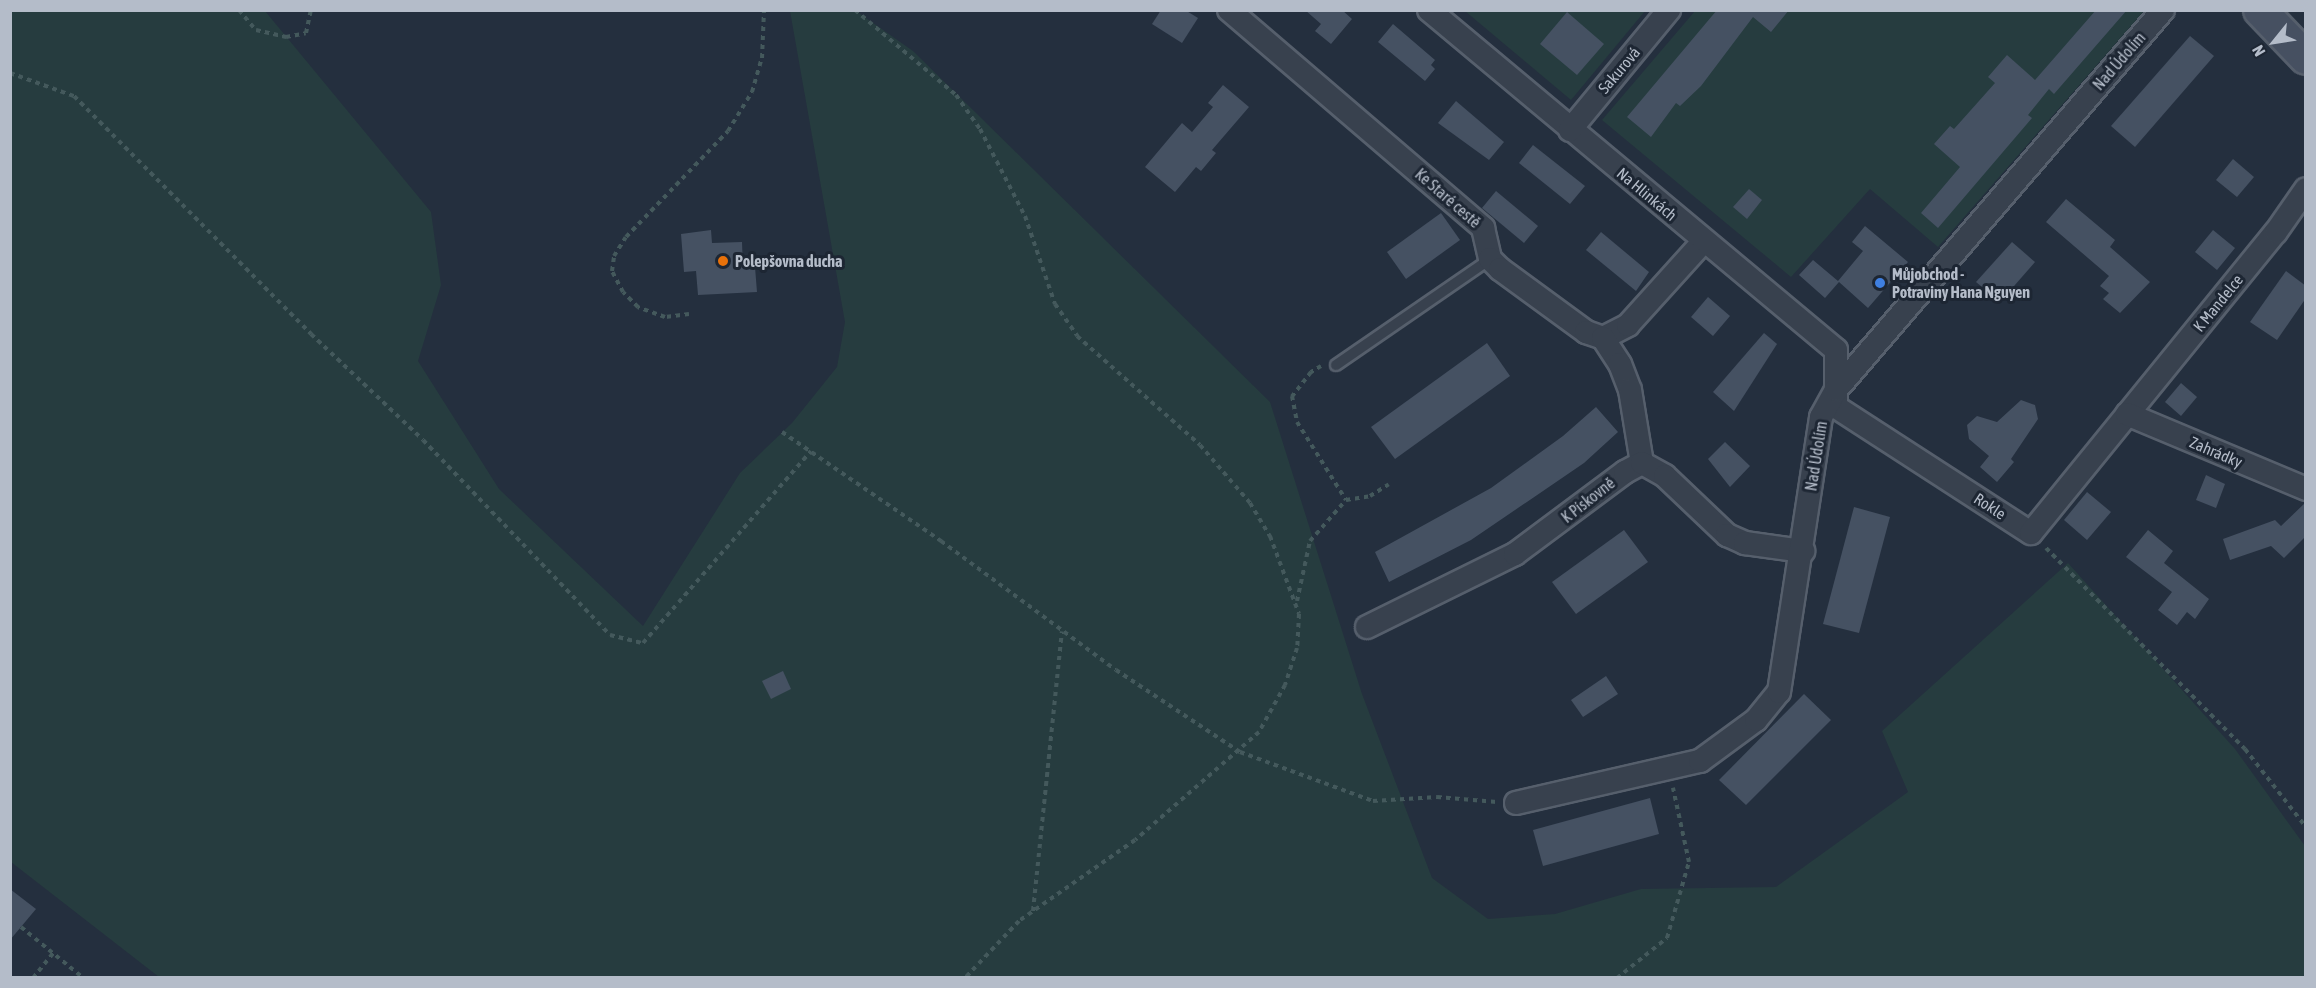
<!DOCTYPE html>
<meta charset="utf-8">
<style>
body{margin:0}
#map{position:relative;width:2316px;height:988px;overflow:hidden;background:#242f3e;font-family:"Asap Condensed",sans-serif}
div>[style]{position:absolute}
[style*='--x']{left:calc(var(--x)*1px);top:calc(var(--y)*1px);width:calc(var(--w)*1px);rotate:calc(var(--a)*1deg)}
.green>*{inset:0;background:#263c3f}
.building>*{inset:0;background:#455162}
.path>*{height:4px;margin-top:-2px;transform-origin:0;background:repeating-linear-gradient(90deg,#44595c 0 4.5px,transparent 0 9px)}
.roads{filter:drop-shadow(2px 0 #565f6c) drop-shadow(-2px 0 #565f6c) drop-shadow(0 2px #565f6c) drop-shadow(0 -2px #565f6c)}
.lane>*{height:10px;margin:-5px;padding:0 5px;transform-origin:5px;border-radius:5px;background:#38414e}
.street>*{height:22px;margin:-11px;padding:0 11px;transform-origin:11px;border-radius:11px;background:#38414e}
.secondary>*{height:32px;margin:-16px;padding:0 16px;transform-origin:16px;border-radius:16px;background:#465061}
.dots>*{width:16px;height:16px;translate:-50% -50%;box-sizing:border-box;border:3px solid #1d2633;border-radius:50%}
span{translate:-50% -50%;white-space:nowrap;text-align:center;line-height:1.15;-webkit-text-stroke:6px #1d2633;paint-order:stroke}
.street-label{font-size:16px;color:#b4bcc9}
.poi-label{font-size:16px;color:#b4bcc9;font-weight:700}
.left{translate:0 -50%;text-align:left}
.frame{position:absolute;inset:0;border:12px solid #b4bcc9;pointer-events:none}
.north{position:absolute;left:2244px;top:12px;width:60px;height:60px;-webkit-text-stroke:4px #1d2633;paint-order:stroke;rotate:240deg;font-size:16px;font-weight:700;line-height:24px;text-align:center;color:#b4bcc9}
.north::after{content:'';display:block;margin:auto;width:21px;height:27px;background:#b4bcc9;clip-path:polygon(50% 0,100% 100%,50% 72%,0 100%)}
</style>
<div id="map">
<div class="green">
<div style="clip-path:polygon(10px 11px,265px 11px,431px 212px,441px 285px,418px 361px,499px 489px,643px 626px,740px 473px,792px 423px,837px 367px,845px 322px,790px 11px,856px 11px,913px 51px,1270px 402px,1362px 694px,1432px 878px,1488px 919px,1555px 914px,1641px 889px,1776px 887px,1908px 792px,1882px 731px,2068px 563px,2235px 749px,2305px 846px,2305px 977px,159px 977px,11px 862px)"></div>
<div style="clip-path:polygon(1465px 11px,1645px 11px,1571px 100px)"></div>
<div style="clip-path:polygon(1695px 11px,2144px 11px,1938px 247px,1870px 189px,1791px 277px,1602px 120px)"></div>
</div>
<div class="building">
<div style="clip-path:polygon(1161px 10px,1185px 10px,1198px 18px,1182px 43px,1152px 24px)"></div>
<div style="clip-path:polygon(1305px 10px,1342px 10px,1352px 19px,1331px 44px,1315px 31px,1321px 24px)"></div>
<div style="clip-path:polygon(1717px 10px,1789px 10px,1771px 32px,1753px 17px,1701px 86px,1680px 106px,1676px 103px,1651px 137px,1627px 117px)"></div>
<div style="clip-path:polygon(2096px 10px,2127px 10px,2054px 94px,2049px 89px,2028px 115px,2032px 118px,1938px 228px,1921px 213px,1960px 167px,1934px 144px,1950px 126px,1954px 129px,1995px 83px,1988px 77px,2007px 55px,2035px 80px)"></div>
<div style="clip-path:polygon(1567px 12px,1604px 44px,1577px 75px,1540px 44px)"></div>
<div style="clip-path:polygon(1393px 24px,1435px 60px,1431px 65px,1435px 69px,1425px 81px,1378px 42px)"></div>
<div style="clip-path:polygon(2190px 36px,2214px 56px,2135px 147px,2111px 126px)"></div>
<div style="clip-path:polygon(1223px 85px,1249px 107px,1212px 150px,1216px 153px,1201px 171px,1196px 167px,1175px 192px,1145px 167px,1182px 123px,1192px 132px,1213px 107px,1208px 103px)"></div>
<div style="clip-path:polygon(1456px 101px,1504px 142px,1489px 160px,1438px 123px)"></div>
<div style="clip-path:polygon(1533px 145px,1585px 186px,1570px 204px,1519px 163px)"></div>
<div style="clip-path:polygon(2233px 159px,2254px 177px,2237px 197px,2216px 180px)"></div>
<div style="clip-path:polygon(1749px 189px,1762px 200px,1747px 219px,1733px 207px)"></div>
<div style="clip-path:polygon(1496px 191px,1538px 226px,1524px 243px,1482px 208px)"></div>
<div style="clip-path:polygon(2066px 199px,2115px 240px,2110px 247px,2150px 282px,2120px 313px,2103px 299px,2109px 293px,2100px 286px,2109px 276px,2046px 222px)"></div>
<div style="clip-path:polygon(1441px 213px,1460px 240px,1406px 279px,1387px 252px)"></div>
<div style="clip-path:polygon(1865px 226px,1908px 262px,1868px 308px,1839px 282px,1825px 298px,1799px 275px,1813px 260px,1838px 281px,1863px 251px,1852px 242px)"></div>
<div style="clip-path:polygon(711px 230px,712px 243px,742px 242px,743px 268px,755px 267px,757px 292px,698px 295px,696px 271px,684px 272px,681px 234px)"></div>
<div style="clip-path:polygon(2213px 230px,2235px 248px,2217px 270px,2195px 252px)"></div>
<div style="clip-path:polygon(1601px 232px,1649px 272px,1636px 291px,1586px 250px)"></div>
<div style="clip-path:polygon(2012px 242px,2035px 262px,2000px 302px,1976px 282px)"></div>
<div style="clip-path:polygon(2286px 271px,2306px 286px,2306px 298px,2277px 340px,2250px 322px)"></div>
<div style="clip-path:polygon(1708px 297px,1730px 316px,1713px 336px,1691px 317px)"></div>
<div style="clip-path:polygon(1764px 333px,1777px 344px,1734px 411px,1713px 392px)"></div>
<div style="clip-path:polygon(1487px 343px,1510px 376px,1395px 459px,1371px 427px)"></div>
<div style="clip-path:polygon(2181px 383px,2197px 397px,2181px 416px,2165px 402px)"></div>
<div style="clip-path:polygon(2021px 400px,2035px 405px,2038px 419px,2011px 459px,2014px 462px,1997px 482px,1980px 467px,1989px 456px,1969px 439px,1967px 425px,1977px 416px,1997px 422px)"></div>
<div style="clip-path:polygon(1596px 407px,1618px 432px,1584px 463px,1471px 540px,1389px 582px,1375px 552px,1491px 488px,1563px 436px)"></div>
<div style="clip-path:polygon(1725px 442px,1750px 466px,1730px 487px,1708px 459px)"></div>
<div style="clip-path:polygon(2206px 475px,2225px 484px,2216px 508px,2196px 500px)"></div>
<div style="clip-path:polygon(2087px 492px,2111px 512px,2087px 540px,2064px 520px)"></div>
<div style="clip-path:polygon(2306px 502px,2306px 536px,2284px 558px,2271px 546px,2230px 560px,2223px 539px,2275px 520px,2281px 526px)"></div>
<div style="clip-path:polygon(1854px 507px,1890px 517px,1859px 633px,1823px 624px)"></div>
<div style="clip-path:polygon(1624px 530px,1648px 562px,1576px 614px,1552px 582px)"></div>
<div style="clip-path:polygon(2148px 530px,2173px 551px,2164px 563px,2209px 599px,2195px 619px,2187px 612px,2177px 625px,2158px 610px,2172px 592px,2126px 557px)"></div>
<div style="clip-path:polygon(783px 671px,791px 689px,771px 699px,762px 681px)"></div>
<div style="clip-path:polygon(1606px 676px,1618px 694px,1583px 717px,1571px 700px)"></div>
<div style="clip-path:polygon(1804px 694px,1831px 720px,1746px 805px,1719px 780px)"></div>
<div style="clip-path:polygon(1650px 798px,1659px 834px,1543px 866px,1533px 830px)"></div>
<div style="clip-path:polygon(10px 889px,36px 909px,10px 940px)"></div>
</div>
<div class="path">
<div style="--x:239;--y:10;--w:26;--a:50"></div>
<div style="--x:256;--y:30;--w:31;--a:13"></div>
<div style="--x:286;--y:37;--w:20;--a:-11"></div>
<div style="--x:306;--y:33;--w:24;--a:-78"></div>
<div style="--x:855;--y:10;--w:132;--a:40.1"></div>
<div style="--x:956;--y:95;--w:42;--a:54.8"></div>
<div style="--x:980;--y:129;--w:98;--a:62.7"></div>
<div style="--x:1025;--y:216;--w:93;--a:71.2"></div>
<div style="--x:1055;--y:304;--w:39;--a:55"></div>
<div style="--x:1077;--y:336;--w:164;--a:41.5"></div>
<div style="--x:1200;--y:445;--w:77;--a:49.2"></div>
<div style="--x:1250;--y:503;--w:39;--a:59"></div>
<div style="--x:1270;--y:536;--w:83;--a:69.6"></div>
<div style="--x:1299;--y:614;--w:34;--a:93"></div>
<div style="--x:1297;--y:648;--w:39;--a:108"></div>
<div style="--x:1285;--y:685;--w:54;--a:119"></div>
<div style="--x:1259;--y:732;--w:164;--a:138.9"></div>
<div style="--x:1135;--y:840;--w:141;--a:145.1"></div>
<div style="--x:1019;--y:921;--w:79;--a:133.5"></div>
<div style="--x:10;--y:73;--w:68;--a:19.8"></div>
<div style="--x:74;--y:96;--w:336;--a:45.1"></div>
<div style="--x:311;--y:334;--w:154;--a:43.4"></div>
<div style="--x:423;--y:440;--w:270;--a:46.2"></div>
<div style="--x:610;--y:635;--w:34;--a:14"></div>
<div style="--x:643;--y:643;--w:255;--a:-48.8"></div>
<div style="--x:689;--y:314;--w:24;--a:173"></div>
<div style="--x:665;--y:317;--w:29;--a:-160"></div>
<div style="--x:638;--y:307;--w:21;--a:-135"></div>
<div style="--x:623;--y:292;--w:24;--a:-118"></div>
<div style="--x:612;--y:271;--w:15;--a:-82"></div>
<div style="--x:614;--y:256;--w:22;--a:-58"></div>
<div style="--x:626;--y:237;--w:147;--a:-46.1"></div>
<div style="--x:728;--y:131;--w:46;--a:-58.4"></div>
<div style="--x:752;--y:92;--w:35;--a:-74"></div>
<div style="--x:762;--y:58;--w:48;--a:-87.6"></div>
<div style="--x:1321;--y:366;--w:12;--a:149"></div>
<div style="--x:1311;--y:372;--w:31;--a:128"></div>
<div style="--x:1292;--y:396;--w:26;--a:79"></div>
<div style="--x:1297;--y:422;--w:92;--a:57.9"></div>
<div style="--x:1346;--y:500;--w:24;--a:-9"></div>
<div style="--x:1370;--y:496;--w:22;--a:-32"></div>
<div style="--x:782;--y:432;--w:193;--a:34.4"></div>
<div style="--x:941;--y:541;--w:217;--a:36.4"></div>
<div style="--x:1116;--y:670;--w:149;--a:33.5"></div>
<div style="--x:1240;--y:752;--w:142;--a:20.2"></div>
<div style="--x:1373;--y:801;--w:64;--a:-3.6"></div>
<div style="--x:1437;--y:797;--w:60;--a:4.8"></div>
<div style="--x:2046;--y:548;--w:283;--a:45.3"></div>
<div style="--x:2245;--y:749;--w:99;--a:52"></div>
<div style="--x:1297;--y:601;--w:61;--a:-77.8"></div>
<div style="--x:1310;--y:541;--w:55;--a:-48.7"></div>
<div style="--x:1033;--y:911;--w:281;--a:-84.1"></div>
<div style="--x:21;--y:927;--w:79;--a:39.3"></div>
<div style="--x:33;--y:978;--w:32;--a:-51"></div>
<div style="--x:1617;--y:978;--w:64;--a:-38.7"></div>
<div style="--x:1667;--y:938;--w:79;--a:-73.9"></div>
<div style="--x:1689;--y:862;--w:76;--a:-102.2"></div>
</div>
<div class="roads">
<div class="lane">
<div style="--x:1336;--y:365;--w:187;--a:-34.5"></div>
</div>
<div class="street">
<div style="--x:1229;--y:10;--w:335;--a:40.6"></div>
<div style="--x:1483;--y:228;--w:32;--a:77"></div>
<div style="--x:1490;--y:259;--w:14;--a:45"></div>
<div style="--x:1500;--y:269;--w:107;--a:36.2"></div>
<div style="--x:1586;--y:332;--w:18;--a:19"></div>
<div style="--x:1603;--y:338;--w:28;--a:-27"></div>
<div style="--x:1628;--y:325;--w:113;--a:-47.9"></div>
<div style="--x:1429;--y:10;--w:530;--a:39.87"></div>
<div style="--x:1836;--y:350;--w:57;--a:90"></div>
<div style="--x:1836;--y:407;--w:232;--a:32.9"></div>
<div style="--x:2031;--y:533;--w:388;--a:-50.9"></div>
<div style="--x:2276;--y:232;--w:52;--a:-55.1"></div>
<div style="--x:1570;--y:130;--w:156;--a:-50.5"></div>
<div style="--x:1603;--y:338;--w:31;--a:57"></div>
<div style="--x:1620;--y:364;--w:28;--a:69"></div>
<div style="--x:1630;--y:390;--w:74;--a:80.7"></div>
<div style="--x:2127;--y:414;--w:194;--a:22.7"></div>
<div style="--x:1367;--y:627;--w:165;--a:-26.3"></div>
<div style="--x:1515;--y:554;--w:137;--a:-36.7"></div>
<div style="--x:1625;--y:472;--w:19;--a:-28"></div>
<div style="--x:1642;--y:463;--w:26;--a:29"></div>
<div style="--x:1665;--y:476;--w:86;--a:43.6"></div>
<div style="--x:1727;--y:535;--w:20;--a:24"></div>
<div style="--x:1745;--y:543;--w:59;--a:7.9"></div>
<div style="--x:1516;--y:803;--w:189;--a:-12.9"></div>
<div style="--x:1700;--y:761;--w:69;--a:-36.2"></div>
<div style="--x:1756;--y:720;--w:36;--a:-51"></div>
<div style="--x:1779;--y:692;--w:278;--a:-81.3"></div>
<div style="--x:1821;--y:417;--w:31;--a:-61"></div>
<div style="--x:1836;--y:390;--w:501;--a:-49.29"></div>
</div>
<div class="secondary">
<div style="--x:2260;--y:10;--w:66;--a:46.2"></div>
</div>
</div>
<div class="dots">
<div style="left:723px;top:261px;background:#e8710a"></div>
<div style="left:1880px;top:283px;background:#3f7fe0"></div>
</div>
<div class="street-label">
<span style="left:2119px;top:61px;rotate:-49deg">Nad Údolím</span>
<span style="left:1619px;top:70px;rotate:-50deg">Sakurová</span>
<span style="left:1647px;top:194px;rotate:40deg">Na Hlinkách</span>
<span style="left:1448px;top:198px;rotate:41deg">Ke Staré cestě</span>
<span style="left:2218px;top:303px;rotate:-51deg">K Mandelce</span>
<span style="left:2216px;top:452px;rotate:23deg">Zahrádky</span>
<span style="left:1816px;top:456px;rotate:-81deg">Nad Údolím</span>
<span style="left:1588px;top:500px;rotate:-38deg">K Pískovně</span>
<span style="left:1990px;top:506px;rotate:33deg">Rokle</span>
</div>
<div class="poi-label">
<span class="left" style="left:735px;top:261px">Polepšovna ducha</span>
<span class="left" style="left:1892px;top:283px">Můjobchod -<br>Potraviny Hana Nguyen</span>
</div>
<div class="frame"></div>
<div class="north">N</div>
</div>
